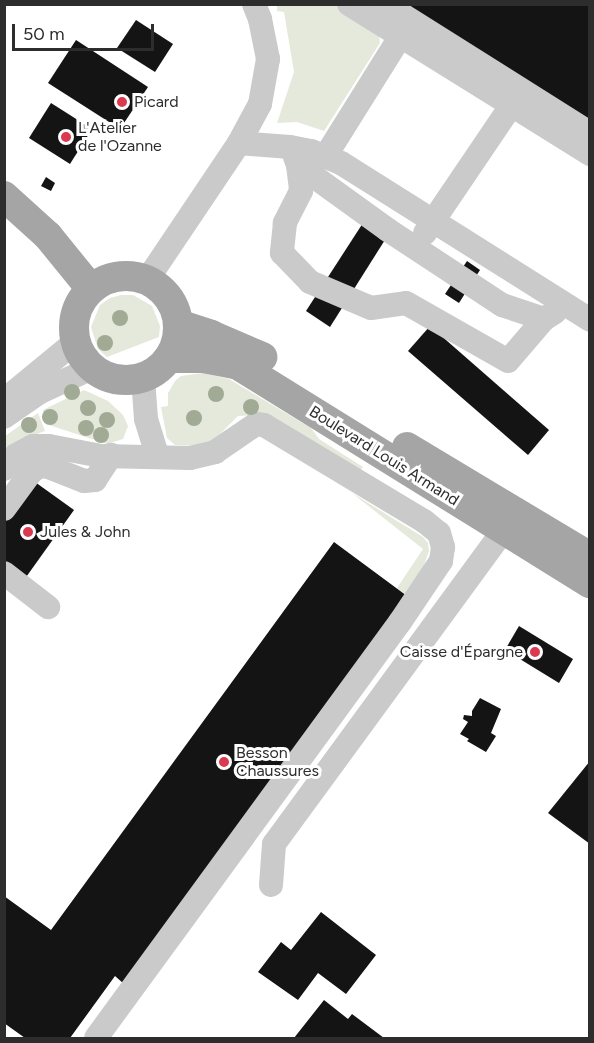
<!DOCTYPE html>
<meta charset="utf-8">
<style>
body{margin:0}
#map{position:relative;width:594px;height:1043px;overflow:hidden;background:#fff;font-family:Figtree,sans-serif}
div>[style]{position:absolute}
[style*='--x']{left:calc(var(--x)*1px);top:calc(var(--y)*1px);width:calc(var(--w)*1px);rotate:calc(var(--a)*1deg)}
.green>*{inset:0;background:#e4e9db}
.building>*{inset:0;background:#141414}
.minor>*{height:24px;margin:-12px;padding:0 12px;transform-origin:12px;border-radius:12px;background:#cacaca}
.major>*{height:30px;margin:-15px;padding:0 15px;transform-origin:15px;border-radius:15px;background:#a5a5a5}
.major>.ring{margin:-15px;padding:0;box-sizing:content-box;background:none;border:30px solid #a5a5a5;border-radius:50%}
.trees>*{width:16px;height:16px;margin:-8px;border-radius:50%;background:#a0aa94}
.dots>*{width:16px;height:16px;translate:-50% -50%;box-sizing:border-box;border:3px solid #fff;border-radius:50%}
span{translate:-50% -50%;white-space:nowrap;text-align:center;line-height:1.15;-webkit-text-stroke:6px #fff;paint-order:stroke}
.poi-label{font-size:16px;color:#2d2d2d}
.left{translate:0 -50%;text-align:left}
.right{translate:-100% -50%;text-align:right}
.street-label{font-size:16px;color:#2d2d2d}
.frame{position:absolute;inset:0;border:6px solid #2d2d2d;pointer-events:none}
.scale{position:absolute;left:12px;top:24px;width:142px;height:27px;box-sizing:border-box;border:3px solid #2d2d2d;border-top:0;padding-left:8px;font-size:18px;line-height:21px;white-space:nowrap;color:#2d2d2d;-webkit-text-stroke:4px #fff;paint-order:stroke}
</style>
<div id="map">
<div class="green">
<div style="clip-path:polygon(277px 5px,335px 5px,379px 34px,380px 43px,324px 131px,297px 122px,277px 123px,294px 72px,284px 12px,277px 11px)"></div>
<div style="clip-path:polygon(121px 295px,133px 295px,152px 306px,160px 326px,159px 337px,107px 357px,98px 349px,91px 327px,100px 305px,110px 298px)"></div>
<div style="clip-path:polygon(203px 373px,229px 379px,311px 428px,319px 439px,363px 467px,357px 475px,258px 415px,238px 416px,216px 438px,201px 446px,175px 445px,167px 438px,161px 407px,168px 406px,168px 393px,175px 381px,181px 376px)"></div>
<div style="clip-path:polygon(84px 390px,108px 401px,123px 415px,128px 426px,123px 439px,107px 444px,49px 425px,43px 410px)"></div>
<div style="clip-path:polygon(38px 413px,45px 431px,23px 439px,5px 453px,5px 436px)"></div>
<div style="clip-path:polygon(352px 493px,423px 537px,428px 543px,429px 551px,423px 568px,407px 596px,397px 588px,423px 549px)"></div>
</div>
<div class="building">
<div style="clip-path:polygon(372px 4px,590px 4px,590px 145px)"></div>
<div style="clip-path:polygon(136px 20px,173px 44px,155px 72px,117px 48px)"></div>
<div style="clip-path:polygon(76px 40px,148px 87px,120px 129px,48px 83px)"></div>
<div style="clip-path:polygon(51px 103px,92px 129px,70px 164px,29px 138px)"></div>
<div style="clip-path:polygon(46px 177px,55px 183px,51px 191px,41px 186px)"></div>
<div style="clip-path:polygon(372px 209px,395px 224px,330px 327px,306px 311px)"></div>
<div style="clip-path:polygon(467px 261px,480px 270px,459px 303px,445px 294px)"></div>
<div style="clip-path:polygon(430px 326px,549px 430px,528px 455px,408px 351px)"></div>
<div style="clip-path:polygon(35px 482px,74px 510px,24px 580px,4px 566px,4px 515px)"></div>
<div style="clip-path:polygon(334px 542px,407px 596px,124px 984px,115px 976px,70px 1038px,25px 1038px,4px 1023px,4px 896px,51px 930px)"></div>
<div style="clip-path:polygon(519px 626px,573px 659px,559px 683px,505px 650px)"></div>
<div style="clip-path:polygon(480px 698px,501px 709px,491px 733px,496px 736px,486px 752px,467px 741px,469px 739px,460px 734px,468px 722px,463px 719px,464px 715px,472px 716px,472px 711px)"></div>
<div style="clip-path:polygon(590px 761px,590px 844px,548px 813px)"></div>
<div style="clip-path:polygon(321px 912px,376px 955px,346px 994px,318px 973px,298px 1000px,258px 972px,281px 942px,291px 950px)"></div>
<div style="clip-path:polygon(324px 1000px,348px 1019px,352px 1014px,384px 1038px,294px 1038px)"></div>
</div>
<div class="minor">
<div style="--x:349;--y:4;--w:284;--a:31.9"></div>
<div style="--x:385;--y:4;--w:242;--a:32.2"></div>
<div style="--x:239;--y:143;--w:51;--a:4.5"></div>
<div style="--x:290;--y:147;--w:21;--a:11"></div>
<div style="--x:311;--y:151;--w:32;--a:22"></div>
<div style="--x:341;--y:163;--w:294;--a:32.2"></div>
<div style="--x:295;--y:157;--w:9;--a:69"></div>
<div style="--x:298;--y:165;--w:111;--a:35.8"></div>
<div style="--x:388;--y:230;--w:136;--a:33.3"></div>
<div style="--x:502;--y:305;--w:44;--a:18.4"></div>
<div style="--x:544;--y:319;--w:13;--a:-32"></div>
<div style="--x:325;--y:157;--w:142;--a:-58"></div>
<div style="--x:298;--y:165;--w:26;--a:83"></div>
<div style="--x:301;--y:191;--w:36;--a:117"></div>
<div style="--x:285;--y:223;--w:30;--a:96"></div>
<div style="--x:282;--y:253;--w:40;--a:46"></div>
<div style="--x:310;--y:282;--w:66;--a:23.1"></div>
<div style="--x:371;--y:308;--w:35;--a:-8"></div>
<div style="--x:406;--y:303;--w:117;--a:29.6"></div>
<div style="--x:508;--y:361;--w:55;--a:-49.4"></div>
<div style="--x:425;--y:233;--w:153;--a:-55.9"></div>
<div style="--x:147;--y:280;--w:165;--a:-56.1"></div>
<div style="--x:239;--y:143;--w:44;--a:-61.7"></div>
<div style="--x:260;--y:104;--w:46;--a:-79.9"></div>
<div style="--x:268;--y:59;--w:41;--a:-101.3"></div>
<div style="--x:260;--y:19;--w:16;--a:-112"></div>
<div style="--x:143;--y:378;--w:41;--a:85.8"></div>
<div style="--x:146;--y:419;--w:39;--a:73"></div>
<div style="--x:8;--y:397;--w:87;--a:-39.4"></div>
<div style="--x:4;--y:417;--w:44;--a:-34.8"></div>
<div style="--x:40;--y:392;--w:57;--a:-24.8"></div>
<div style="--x:4;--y:469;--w:18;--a:-49"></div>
<div style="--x:16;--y:455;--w:19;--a:-28"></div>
<div style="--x:33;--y:446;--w:16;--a:0"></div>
<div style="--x:49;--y:446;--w:53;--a:10.9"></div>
<div style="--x:101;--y:456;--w:89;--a:1.3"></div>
<div style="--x:190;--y:458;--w:26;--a:-13"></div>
<div style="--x:215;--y:452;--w:50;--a:-34.3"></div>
<div style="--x:256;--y:424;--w:8;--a:7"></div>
<div style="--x:264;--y:425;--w:187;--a:31"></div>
<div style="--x:424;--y:521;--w:19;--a:39"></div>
<div style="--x:439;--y:533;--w:15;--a:74"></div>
<div style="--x:443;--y:547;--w:14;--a:98"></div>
<div style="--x:441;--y:561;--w:73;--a:123.9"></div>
<div style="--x:400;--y:622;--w:515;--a:126.16"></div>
<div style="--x:4;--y:509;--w:46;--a:-53.9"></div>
<div style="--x:31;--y:472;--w:9;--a:-36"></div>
<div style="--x:38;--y:467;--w:8;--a:-7"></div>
<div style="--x:46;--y:466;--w:41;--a:21.5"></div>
<div style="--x:84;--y:481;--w:11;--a:-5"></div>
<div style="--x:95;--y:480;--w:30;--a:-57"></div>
<div style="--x:4;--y:573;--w:56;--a:37.7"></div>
<div style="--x:271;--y:885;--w:41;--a:-85.8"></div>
<div style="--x:274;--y:844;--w:388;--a:-53.8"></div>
</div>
<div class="major">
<div style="--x:4;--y:196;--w:59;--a:42.3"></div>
<div style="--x:48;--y:236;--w:68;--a:50.9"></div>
<div class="ring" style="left:74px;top:276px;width:74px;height:74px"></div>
<div style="--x:178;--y:324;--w:35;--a:18"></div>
<div style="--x:211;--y:335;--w:56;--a:23.3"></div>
<div style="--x:170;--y:358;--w:33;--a:0"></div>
<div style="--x:203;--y:358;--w:36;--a:11"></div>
<div style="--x:238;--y:365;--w:414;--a:31.8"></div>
<div style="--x:407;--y:447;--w:214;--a:31"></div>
</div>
<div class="trees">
<div style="left:120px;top:318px"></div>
<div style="left:105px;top:343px"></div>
<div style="left:72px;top:392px"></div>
<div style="left:216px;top:394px"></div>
<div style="left:251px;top:407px"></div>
<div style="left:88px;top:408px"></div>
<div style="left:50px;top:417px"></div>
<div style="left:194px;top:418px"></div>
<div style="left:107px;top:420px"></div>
<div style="left:29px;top:425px"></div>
<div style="left:86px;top:428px"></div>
<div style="left:101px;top:435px"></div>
</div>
<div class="dots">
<div style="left:122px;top:102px;background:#da3950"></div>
<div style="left:66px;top:137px;background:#da3950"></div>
<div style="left:28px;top:532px;background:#da3950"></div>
<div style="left:535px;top:652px;background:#da3950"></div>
<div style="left:224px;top:762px;background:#da3950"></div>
</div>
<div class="poi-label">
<span class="left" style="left:134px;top:102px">Picard</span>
<span class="left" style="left:78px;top:137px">L'Atelier<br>de l'Ozanne</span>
<span class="left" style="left:40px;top:532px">Jules &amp; John</span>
<span class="right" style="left:523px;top:652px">Caisse d'Épargne</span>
<span class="left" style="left:236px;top:762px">Besson<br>Chaussures</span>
</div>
<div class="street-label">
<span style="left:384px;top:456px;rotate:32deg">Boulevard Louis Armand</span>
</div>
<div class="frame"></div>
<div class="scale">50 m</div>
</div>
